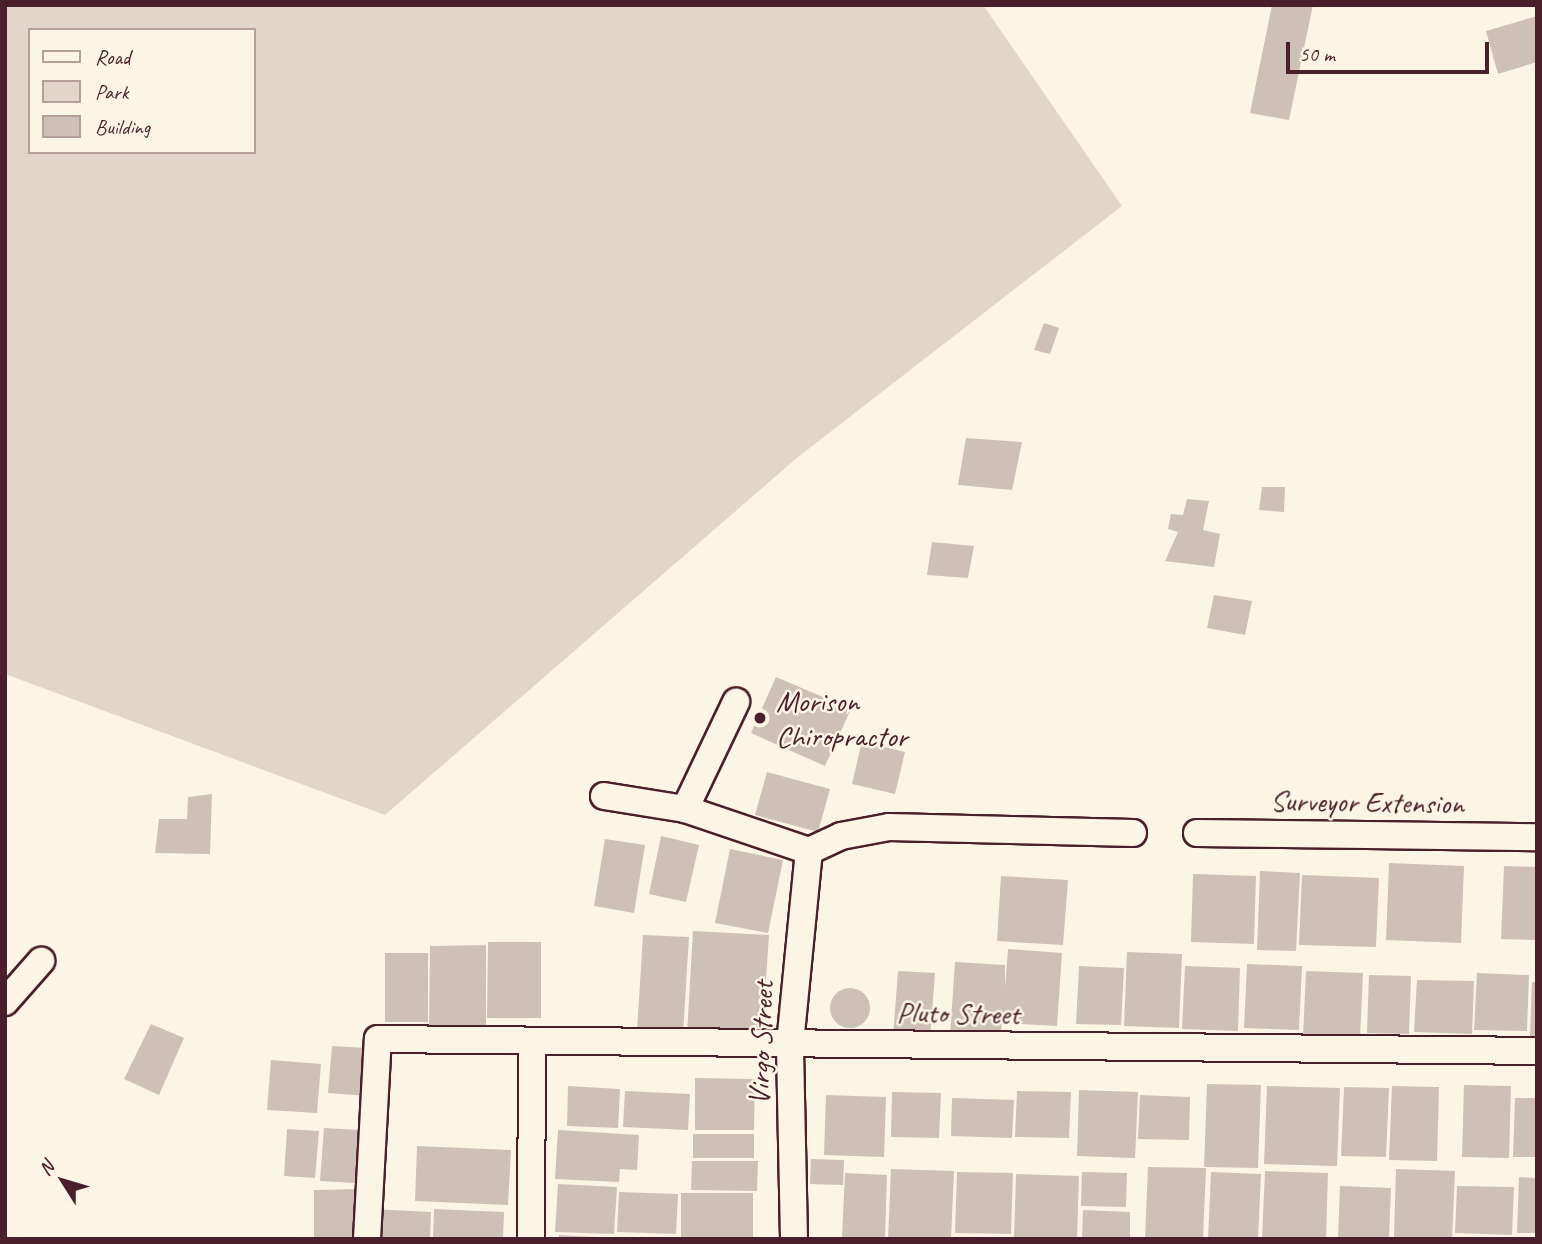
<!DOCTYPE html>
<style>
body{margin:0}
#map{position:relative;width:1542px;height:1244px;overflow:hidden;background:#fcf5e5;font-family:Caveat,sans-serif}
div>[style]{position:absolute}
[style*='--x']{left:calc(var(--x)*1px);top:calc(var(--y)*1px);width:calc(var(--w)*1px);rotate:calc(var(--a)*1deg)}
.green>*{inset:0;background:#e2d5ca}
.building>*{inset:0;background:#cfc0b7}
.round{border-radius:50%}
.roads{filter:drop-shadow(2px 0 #4a1f2b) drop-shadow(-2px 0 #4a1f2b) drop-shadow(0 2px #4a1f2b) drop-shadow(0 -2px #4a1f2b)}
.minor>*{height:26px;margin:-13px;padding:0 13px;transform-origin:13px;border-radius:13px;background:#fcf5e5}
.dots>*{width:19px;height:19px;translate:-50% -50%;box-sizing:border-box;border:4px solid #fcf5e5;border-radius:50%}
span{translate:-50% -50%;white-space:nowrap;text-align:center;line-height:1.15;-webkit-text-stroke:5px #fcf5e5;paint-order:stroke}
.poi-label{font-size:30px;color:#4a1f2b}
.left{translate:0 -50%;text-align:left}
.street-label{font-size:30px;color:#4a1f2b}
.frame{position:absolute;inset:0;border:7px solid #4a1f2b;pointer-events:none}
.legend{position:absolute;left:28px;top:28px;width:228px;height:126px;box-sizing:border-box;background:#fcf5e5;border:2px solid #b59f9b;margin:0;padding:9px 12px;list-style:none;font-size:21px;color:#4a1f2b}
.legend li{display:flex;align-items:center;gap:14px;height:35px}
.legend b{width:35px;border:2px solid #b59f9b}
.north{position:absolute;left:28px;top:1146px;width:70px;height:70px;-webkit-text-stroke:5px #fcf5e5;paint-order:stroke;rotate:307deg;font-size:19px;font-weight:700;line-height:28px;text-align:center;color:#4a1f2b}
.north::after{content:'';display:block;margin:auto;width:24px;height:32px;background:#4a1f2b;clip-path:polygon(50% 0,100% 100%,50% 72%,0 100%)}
.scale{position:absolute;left:1286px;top:42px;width:203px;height:32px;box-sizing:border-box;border:4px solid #4a1f2b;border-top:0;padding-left:9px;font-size:21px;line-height:24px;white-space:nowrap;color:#4a1f2b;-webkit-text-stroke:5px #fcf5e5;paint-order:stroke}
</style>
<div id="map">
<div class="green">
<div style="clip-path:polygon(evenodd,5px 5px,983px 5px,1122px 206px,798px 457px,385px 815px,5px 674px,5px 5px,30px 30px,254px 30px,254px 152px,30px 152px,30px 30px)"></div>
</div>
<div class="building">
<div style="clip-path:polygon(1272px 5px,1313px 5px,1289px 120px,1250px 113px)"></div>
<div style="clip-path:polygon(1537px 16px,1537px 62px,1498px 74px,1486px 31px)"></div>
<div style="clip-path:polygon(1044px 323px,1059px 328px,1050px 354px,1034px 350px)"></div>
<div style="clip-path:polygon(966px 438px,1022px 442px,1012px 490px,958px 485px)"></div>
<div style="clip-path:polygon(1262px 487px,1285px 487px,1284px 512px,1259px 510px)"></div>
<div style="clip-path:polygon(1187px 499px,1209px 501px,1203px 530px,1220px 534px,1214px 567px,1165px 561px,1178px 532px,1168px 529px,1171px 514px,1183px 515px)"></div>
<div style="clip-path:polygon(932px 542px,974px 546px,968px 578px,927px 575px)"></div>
<div style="clip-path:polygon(1214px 595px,1252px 601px,1245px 635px,1207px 628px)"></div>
<div style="clip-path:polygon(776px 677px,851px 709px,825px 766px,751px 733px)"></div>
<div style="clip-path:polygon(862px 741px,905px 752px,895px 794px,852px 784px)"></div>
<div style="clip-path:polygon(767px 772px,830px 789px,818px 832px,755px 815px)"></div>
<div style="clip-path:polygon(212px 794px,210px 854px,155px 853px,159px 819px,187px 819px,188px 797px)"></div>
<div style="clip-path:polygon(661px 836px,699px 845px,686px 902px,649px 894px)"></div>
<div style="clip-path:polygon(605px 839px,645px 845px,634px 913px,594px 906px)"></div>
<div style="clip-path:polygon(730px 849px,783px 860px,768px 933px,715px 923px)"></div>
<div style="clip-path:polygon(1389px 863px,1464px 866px,1461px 943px,1386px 940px)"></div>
<div style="clip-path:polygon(1504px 866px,1537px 867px,1537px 940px,1501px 939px)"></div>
<div style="clip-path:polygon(1260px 871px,1300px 873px,1296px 951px,1257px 950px)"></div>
<div style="clip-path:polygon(1193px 874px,1256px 876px,1254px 944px,1191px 942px)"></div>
<div style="clip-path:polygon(1302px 875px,1379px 878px,1376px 947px,1299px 945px)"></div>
<div style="clip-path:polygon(1001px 876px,1068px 880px,1063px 945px,997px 941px)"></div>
<div style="clip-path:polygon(693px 931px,769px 935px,762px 1039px,687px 1034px)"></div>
<div style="clip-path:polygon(643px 935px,689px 937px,683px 1034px,637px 1031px)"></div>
<div style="clip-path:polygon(488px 942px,541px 942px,541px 1018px,487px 1018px)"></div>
<div style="clip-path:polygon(486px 945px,486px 1025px,429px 1026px,430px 946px)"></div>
<div style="clip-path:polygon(1008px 949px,1062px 953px,1057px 1026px,1002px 1023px,1000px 1039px,950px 1036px,955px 962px,1005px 965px,1005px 988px)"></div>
<div style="clip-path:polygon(1127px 952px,1182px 954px,1179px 1028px,1124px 1026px)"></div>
<div style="clip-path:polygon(385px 953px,428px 953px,428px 1022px,385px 1022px)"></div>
<div style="clip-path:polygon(1247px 964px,1302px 966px,1299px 1030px,1244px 1028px)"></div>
<div style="clip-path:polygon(1079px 966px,1124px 968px,1121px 1025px,1076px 1024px)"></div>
<div style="clip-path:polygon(1185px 966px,1240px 968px,1238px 1031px,1182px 1029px)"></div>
<div style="clip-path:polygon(898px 971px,935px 973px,930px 1038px,893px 1036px)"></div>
<div style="clip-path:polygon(1306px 971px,1363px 973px,1360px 1039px,1303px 1036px)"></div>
<div style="clip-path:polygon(1477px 973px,1529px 975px,1527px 1031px,1474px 1030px)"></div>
<div style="clip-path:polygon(1369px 975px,1411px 976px,1409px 1034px,1367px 1033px)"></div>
<div style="clip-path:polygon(1417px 980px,1474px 981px,1472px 1034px,1414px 1032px)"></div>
<div style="clip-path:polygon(1532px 982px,1537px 982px,1537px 1036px,1530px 1036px)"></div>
<div class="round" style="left:830px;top:988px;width:40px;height:40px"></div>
<div style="clip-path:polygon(151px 1024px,184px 1038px,159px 1095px,124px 1079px)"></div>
<div style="clip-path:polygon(332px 1046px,385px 1049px,382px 1097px,328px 1093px)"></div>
<div style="clip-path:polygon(271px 1060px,321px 1064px,317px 1113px,267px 1110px)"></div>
<div style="clip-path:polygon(695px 1078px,755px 1079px,754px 1130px,695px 1130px)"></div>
<div style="clip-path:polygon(1207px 1084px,1261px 1085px,1258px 1168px,1204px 1167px)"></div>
<div style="clip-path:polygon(1464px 1085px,1511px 1086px,1509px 1158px,1462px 1157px)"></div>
<div style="clip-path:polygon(568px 1086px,620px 1089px,618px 1128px,567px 1126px)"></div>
<div style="clip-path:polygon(1267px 1086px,1340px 1088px,1337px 1166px,1264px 1164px)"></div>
<div style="clip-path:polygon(1392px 1086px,1439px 1087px,1437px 1161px,1389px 1160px)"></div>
<div style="clip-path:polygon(1344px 1087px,1389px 1088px,1386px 1157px,1341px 1156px)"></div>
<div style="clip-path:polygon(1079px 1090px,1138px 1092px,1135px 1158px,1077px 1156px)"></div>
<div style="clip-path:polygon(625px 1091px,690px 1094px,688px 1130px,623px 1127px)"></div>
<div style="clip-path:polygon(1017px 1091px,1071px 1092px,1069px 1138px,1015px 1137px)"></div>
<div style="clip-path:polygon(892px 1092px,941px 1093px,939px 1138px,891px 1137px)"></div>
<div style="clip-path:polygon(826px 1095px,886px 1097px,884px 1157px,824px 1155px)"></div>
<div style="clip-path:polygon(1140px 1095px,1190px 1097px,1189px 1140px,1138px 1139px)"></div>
<div style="clip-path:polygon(952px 1098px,1014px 1100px,1012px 1138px,951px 1136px)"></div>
<div style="clip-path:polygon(1515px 1098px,1537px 1098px,1537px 1157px,1513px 1157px)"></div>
<div style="clip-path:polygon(324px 1128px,359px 1130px,355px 1183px,320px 1181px)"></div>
<div style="clip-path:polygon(287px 1129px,319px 1131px,315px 1178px,284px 1176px)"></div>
<div style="clip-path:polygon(558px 1130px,639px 1135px,637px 1170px,620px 1169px,619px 1182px,555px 1179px)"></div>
<div style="clip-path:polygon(693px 1134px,754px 1134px,754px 1158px,693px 1158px)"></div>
<div style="clip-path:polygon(417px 1146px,511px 1150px,508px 1205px,415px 1201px)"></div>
<div style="clip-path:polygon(811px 1159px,844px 1160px,843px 1185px,810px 1184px)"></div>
<div style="clip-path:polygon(692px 1161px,758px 1161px,757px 1191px,691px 1190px)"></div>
<div style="clip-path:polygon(1148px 1167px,1206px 1168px,1203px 1239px,1145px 1239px)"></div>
<div style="clip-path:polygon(891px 1169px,954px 1171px,951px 1239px,888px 1239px)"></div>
<div style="clip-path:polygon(1396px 1169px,1455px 1171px,1452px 1239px,1394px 1237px)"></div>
<div style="clip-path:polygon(1265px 1171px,1328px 1173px,1326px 1239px,1262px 1239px)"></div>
<div style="clip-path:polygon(957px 1172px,1013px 1173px,1011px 1234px,955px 1233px)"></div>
<div style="clip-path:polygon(1082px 1172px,1127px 1173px,1126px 1207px,1081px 1206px)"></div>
<div style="clip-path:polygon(1211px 1172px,1261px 1174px,1258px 1239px,1208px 1239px)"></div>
<div style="clip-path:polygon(845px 1173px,887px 1175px,885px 1238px,842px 1237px)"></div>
<div style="clip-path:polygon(1016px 1174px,1079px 1176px,1077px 1239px,1014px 1239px)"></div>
<div style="clip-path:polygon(1519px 1177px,1537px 1178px,1537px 1233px,1517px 1233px)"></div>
<div style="clip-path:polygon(558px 1184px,617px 1187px,614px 1234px,555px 1232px)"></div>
<div style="clip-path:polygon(1340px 1186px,1391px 1188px,1389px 1239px,1338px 1238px)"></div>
<div style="clip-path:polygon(1457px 1186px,1514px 1187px,1512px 1235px,1455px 1233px)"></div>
<div style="clip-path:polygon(360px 1189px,361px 1237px,314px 1238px,314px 1190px)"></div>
<div style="clip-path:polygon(619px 1192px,678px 1194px,676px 1234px,617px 1232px)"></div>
<div style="clip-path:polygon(681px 1193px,753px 1193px,753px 1239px,681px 1239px)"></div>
<div style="clip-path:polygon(371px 1209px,431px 1212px,430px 1239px,370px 1239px)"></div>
<div style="clip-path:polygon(434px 1209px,504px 1212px,503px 1239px,433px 1239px)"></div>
<div style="clip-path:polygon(1083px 1210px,1130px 1212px,1130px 1239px,1082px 1239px)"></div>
<div style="clip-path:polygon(559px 1235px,596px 1237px,596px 1239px,559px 1239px)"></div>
</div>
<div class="roads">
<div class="minor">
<div style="--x:604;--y:796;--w:82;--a:9.1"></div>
<div style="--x:685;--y:809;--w:131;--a:18.7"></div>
<div style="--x:685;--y:809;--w:119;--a:-64.5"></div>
<div style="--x:1197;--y:833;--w:340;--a:0.7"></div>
<div style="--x:809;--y:851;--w:35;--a:-25"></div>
<div style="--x:841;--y:836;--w:49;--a:-10.6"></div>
<div style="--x:889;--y:827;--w:244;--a:1.4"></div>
<div style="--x:5;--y:1002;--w:55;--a:-48.7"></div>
<div style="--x:367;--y:1239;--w:200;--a:-86.9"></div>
<div style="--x:378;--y:1039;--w:1159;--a:0.59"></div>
<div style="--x:531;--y:1239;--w:198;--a:-89.7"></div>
<div style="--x:794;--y:1239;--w:195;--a:-91.2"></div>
<div style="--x:790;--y:1044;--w:194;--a:-84.4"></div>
</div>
</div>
<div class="dots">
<div style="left:760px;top:718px;background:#4a1f2b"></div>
</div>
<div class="poi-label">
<span class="left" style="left:776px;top:718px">Morison<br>Chiropractor</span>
</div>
<div class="street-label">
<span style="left:1367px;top:802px;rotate:1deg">Surveyor Extension</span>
<span style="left:958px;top:1013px;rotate:1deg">Pluto Street</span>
<span style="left:761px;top:1043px;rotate:-88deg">Virgo Street</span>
</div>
<div class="frame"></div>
<ul class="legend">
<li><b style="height:9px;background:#fcf5e5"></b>Road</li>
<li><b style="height:19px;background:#e2d5ca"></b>Park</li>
<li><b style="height:19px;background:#cfc0b7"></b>Building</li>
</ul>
<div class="north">N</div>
<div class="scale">50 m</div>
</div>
